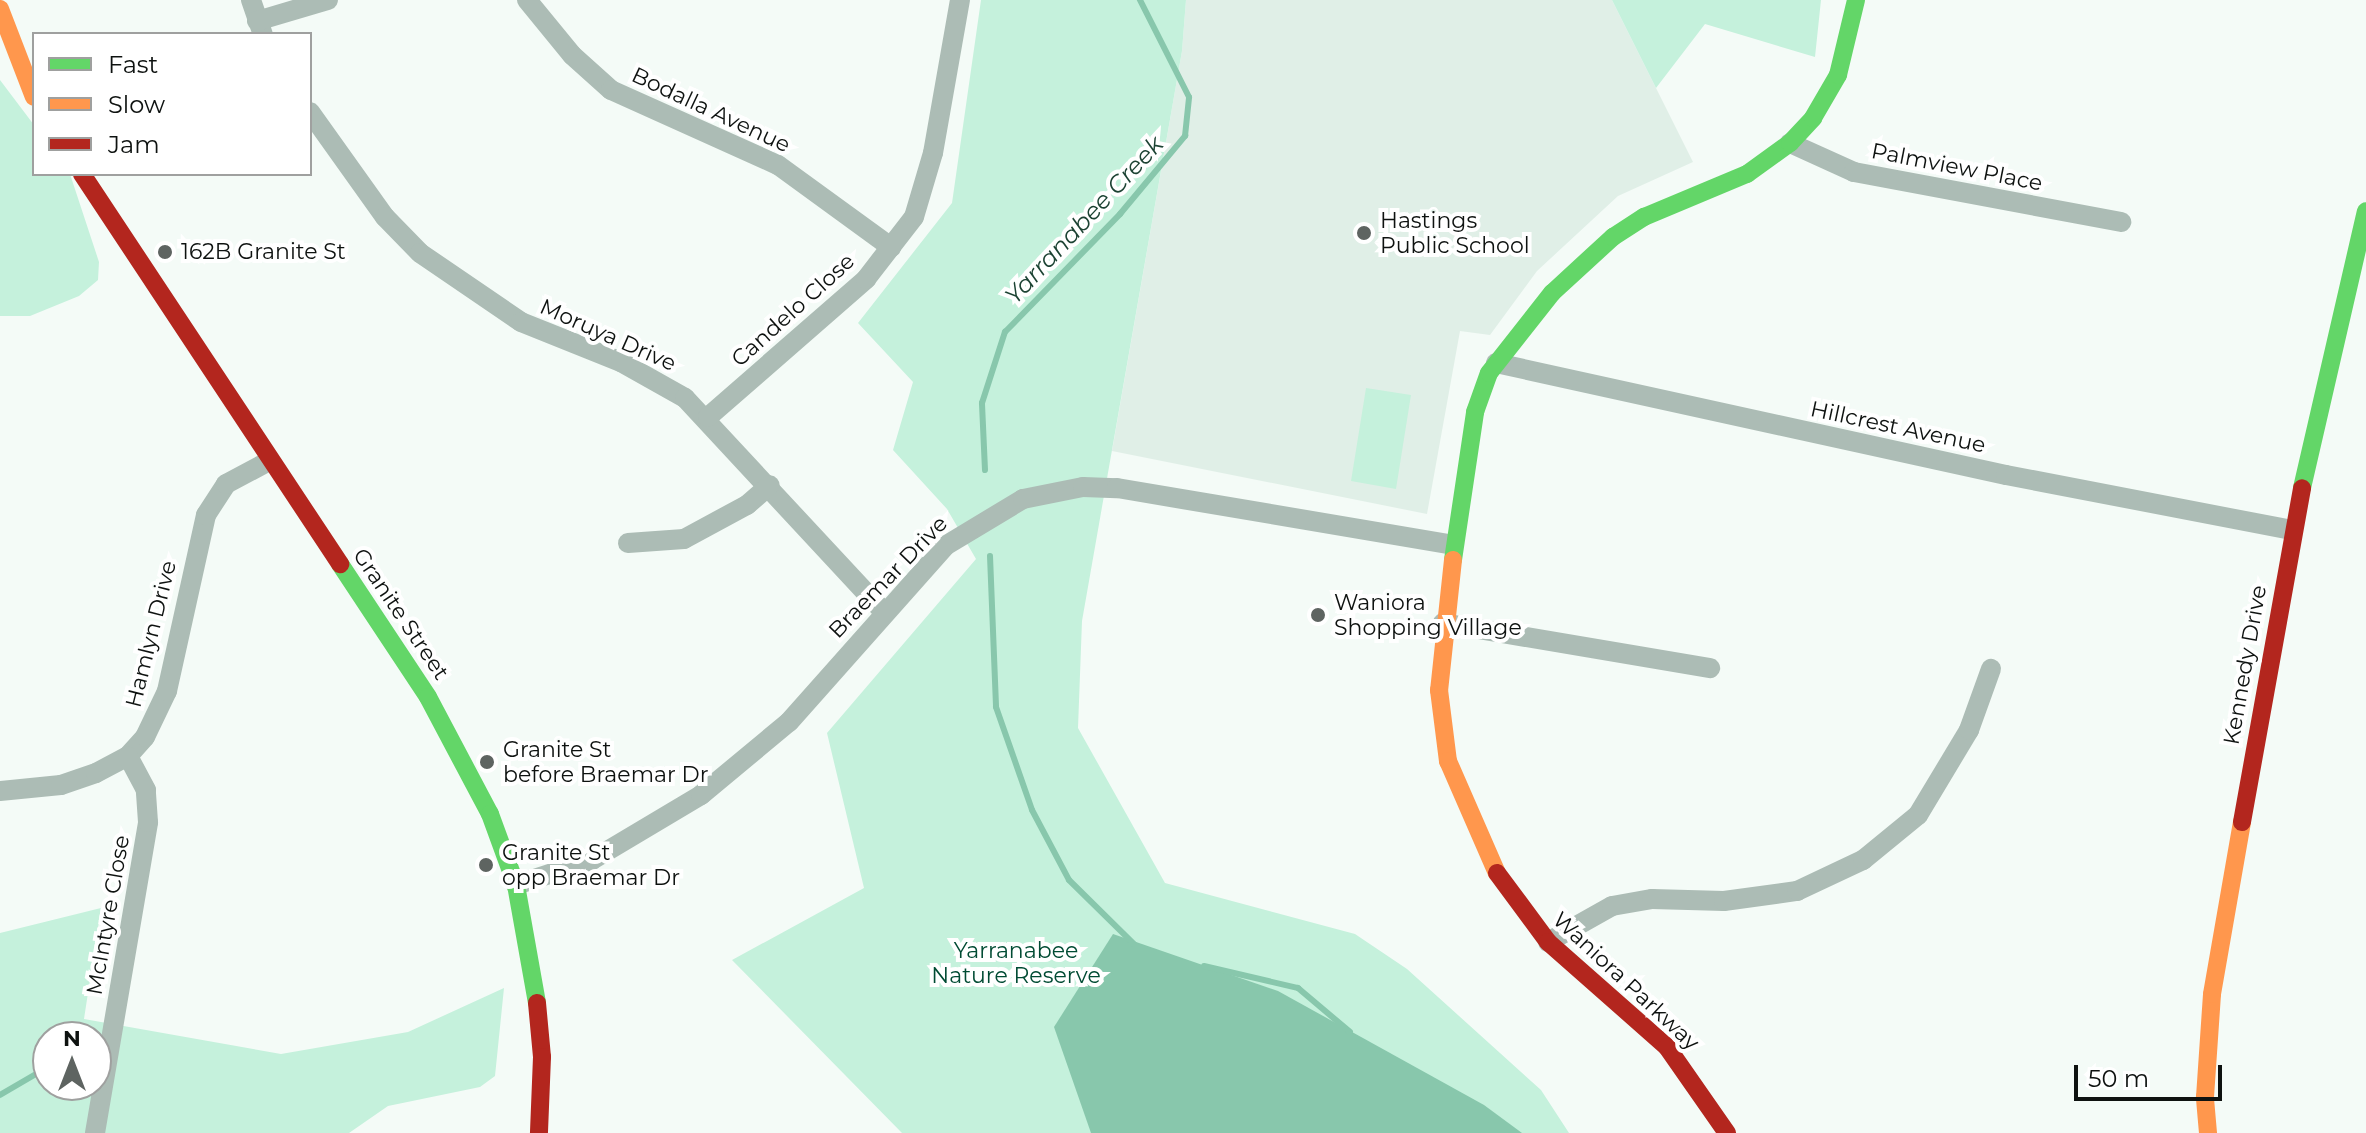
<!DOCTYPE html>
<style>
body{margin:0}
#map{position:relative;width:2366px;height:1133px;overflow:hidden;background:#f4fbf7;font-family:Montserrat,sans-serif}
div>[style]{position:absolute}
[style*='--x']{left:calc(var(--x)*1px);top:calc(var(--y)*1px);width:calc(var(--w)*1px);rotate:calc(var(--a)*1deg)}
.built>*{inset:0;background:#e0efe7}
.green>*{inset:0;background:#c5f1dc}
.water>*{inset:0;background:#88c7ac}
.stream>*{height:6px;margin:-3px;padding:0 3px;transform-origin:3px;border-radius:3px;background:#88c7ac}
.street>*{height:20px;margin:-10px;padding:0 10px;transform-origin:10px;border-radius:10px;background:#acbcb5}
.fast>*{height:18px;margin:-9px;padding:0 9px;transform-origin:9px;border-radius:9px;background:#63d668}
.slow>*{height:18px;margin:-9px;padding:0 9px;transform-origin:9px;border-radius:9px;background:#ff974d}
.jam>*{height:18px;margin:-9px;padding:0 9px;transform-origin:9px;border-radius:9px;background:#b3261e}
.dots>*{width:22px;height:22px;translate:-50% -50%;box-sizing:border-box;border:4px solid #fff;border-radius:50%}
span{translate:-50% -50%;white-space:nowrap;text-align:center;line-height:1.15;-webkit-text-stroke:8px #fff;paint-order:stroke}
.street-label{font-size:22px;color:#0e1210}
.poi-label{font-size:22px;color:#0e1210}
.left{translate:0 -50%;text-align:left}
.park-label{font-size:22px;color:#004b33}
.water-label{font-size:24px;color:#1c4333;font-style:italic}
.legend{position:absolute;left:32px;top:32px;width:280px;height:144px;box-sizing:border-box;background:#fff;border:2px solid #9fa09f;margin:0;padding:10px 14px;list-style:none;font-size:24px;color:#0e1210}
.legend li{display:flex;align-items:center;gap:16px;height:40px}
.legend b{width:40px;border:2px solid #9fa09f}
.north{position:absolute;left:32px;top:1021px;width:80px;height:80px;box-sizing:border-box;background:#fff;border:2px solid #9fa09f;border-radius:50%;rotate:0deg;font-size:22px;font-weight:700;line-height:32px;text-align:center;color:#0e1210}
.north::after{content:'';display:block;margin:auto;width:28px;height:36px;background:#5e6461;clip-path:polygon(50% 0,100% 100%,50% 72%,0 100%)}
.scale{position:absolute;left:2074px;top:1065px;width:148px;height:36px;box-sizing:border-box;border:4px solid #0e1210;border-top:0;padding-left:10px;font-size:24px;line-height:28px;white-space:nowrap;color:#0e1210;-webkit-text-stroke:6px #fff;paint-order:stroke}
</style>
<div id="map">
<div class="built">
<div style="clip-path:polygon(1186px 0,1612px 0,1693px 162px,1618px 196px,1537px 271px,1490px 335px,1460px 331px,1427px 514px,1112px 451px,1182px 51px)"></div>
</div>
<div class="green">
<div style="clip-path:polygon(981px 0,1186px 0,1182px 51px,1082px 621px,1078px 728px,1165px 883px,1355px 934px,1407px 969px,1541px 1090px,1569px 1133px,902px 1133px,732px 960px,864px 888px,827px 733px,976px 559px,947px 509px,893px 450px,913px 382px,858px 323px,952px 203px)"></div>
<div style="clip-path:polygon(1612px 0,1821px 0,1815px 57px,1705px 24px,1656px 88px)"></div>
<div style="clip-path:polygon(0 80px,34px 125px,34px 174px,70px 174px,99px 262px,98px 280px,79px 296px,30px 316px,0 316px)"></div>
<div style="clip-path:polygon(1366px 388px,1411px 395px,1396px 489px,1351px 481px)"></div>
<div style="clip-path:polygon(evenodd,101px 908px,84px 1019px,281px 1054px,408px 1032px,504px 988px,495px 1076px,480px 1087px,388px 1106px,349px 1133px,0 1133px,0 933px,101px 908px,48px 1037px,96px 1037px,96px 1085px,48px 1085px,48px 1037px)"></div>
</div>
<div class="water">
<div style="clip-path:polygon(1113px 934px,1278px 991px,1484px 1105px,1522px 1133px,1091px 1133px,1054px 1027px)"></div>
</div>
<div class="stream">
<div style="--x:985;--y:470;--w:67;--a:-92.6"></div>
<div style="--x:982;--y:403;--w:75;--a:-72.1"></div>
<div style="--x:1005;--y:332;--w:165;--a:-45.7"></div>
<div style="--x:1120;--y:214;--w:102;--a:-50.2"></div>
<div style="--x:1185;--y:136;--w:39;--a:-84"></div>
<div style="--x:1189;--y:97;--w:109;--a:-116.8"></div>
<div style="--x:990;--y:556;--w:151;--a:87.7"></div>
<div style="--x:996;--y:707;--w:109;--a:70.7"></div>
<div style="--x:1032;--y:810;--w:79;--a:62.1"></div>
<div style="--x:1069;--y:880;--w:91;--a:44.6"></div>
<div style="--x:1204;--y:966;--w:97;--a:13.2"></div>
<div style="--x:1298;--y:988;--w:68;--a:40.2"></div>
<div style="--x:0;--y:1095;--w:56;--a:-30.3"></div>
</div>
<div class="street">
<div style="--x:251;--y:0;--w:36;--a:71"></div>
<div style="--x:527;--y:0;--w:71;--a:50.7"></div>
<div style="--x:572;--y:55;--w:52;--a:41.9"></div>
<div style="--x:611;--y:90;--w:183;--a:24.2"></div>
<div style="--x:778;--y:165;--w:140;--a:36"></div>
<div style="--x:257;--y:21;--w:74;--a:-16.5"></div>
<div style="--x:310;--y:112;--w:129;--a:54.5"></div>
<div style="--x:385;--y:217;--w:50;--a:45.8"></div>
<div style="--x:420;--y:253;--w:122;--a:34.3"></div>
<div style="--x:521;--y:322;--w:108;--a:21.8"></div>
<div style="--x:621;--y:362;--w:73;--a:29.4"></div>
<div style="--x:685;--y:398;--w:291;--a:47.1"></div>
<div style="--x:1790;--y:143;--w:70;--a:24.4"></div>
<div style="--x:1854;--y:172;--w:272;--a:10.6"></div>
<div style="--x:1496;--y:363;--w:522;--a:12.39"></div>
<div style="--x:2006;--y:475;--w:291;--a:10.9"></div>
<div style="--x:708;--y:417;--w:210;--a:-41.1"></div>
<div style="--x:866;--y:279;--w:78;--a:-52.3"></div>
<div style="--x:914;--y:217;--w:67;--a:-73.5"></div>
<div style="--x:933;--y:153;--w:155;--a:-80"></div>
<div style="--x:628;--y:543;--w:56;--a:-4.1"></div>
<div style="--x:684;--y:539;--w:72;--a:-28.4"></div>
<div style="--x:747;--y:505;--w:30;--a:-41"></div>
<div style="--x:1443;--y:623;--w:271;--a:9.6"></div>
<div style="--x:0;--y:791;--w:61;--a:-5.6"></div>
<div style="--x:61;--y:785;--w:37;--a:-19"></div>
<div style="--x:96;--y:773;--w:36;--a:-28"></div>
<div style="--x:128;--y:756;--w:25;--a:-48"></div>
<div style="--x:145;--y:737;--w:51;--a:-64.4"></div>
<div style="--x:167;--y:691;--w:180;--a:-77.5"></div>
<div style="--x:206;--y:515;--w:37;--a:-57"></div>
<div style="--x:226;--y:484;--w:49;--a:-28.1"></div>
<div style="--x:516;--y:885;--w:80;--a:-18.2"></div>
<div style="--x:592;--y:860;--w:127;--a:-30.8"></div>
<div style="--x:701;--y:795;--w:114;--a:-39.7"></div>
<div style="--x:789;--y:722;--w:235;--a:-48.4"></div>
<div style="--x:945;--y:546;--w:91;--a:-31.1"></div>
<div style="--x:1023;--y:499;--w:61;--a:-11.3"></div>
<div style="--x:1083;--y:487;--w:34;--a:2"></div>
<div style="--x:1117;--y:488;--w:341;--a:9.6"></div>
<div style="--x:1548;--y:942;--w:73;--a:-29.4"></div>
<div style="--x:1612;--y:906;--w:41;--a:-9.9"></div>
<div style="--x:1652;--y:899;--w:72;--a:1.6"></div>
<div style="--x:1724;--y:901;--w:74;--a:-7.8"></div>
<div style="--x:1797;--y:891;--w:73;--a:-25.2"></div>
<div style="--x:1863;--y:860;--w:71;--a:-39.3"></div>
<div style="--x:1918;--y:815;--w:99;--a:-59"></div>
<div style="--x:1969;--y:730;--w:65;--a:-70.2"></div>
<div style="--x:95;--y:1133;--w:315;--a:-80.3"></div>
<div style="--x:148;--y:822;--w:32;--a:-94"></div>
<div style="--x:146;--y:790;--w:38;--a:-118"></div>
</div>
<div class="fast">
<div style="--x:2302;--y:488;--w:284;--a:-77"></div>
<div style="--x:1453;--y:560;--w:150;--a:-81.5"></div>
<div style="--x:1475;--y:412;--w:41;--a:-70.3"></div>
<div style="--x:1489;--y:373;--w:102;--a:-51.8"></div>
<div style="--x:1552;--y:293;--w:83;--a:-42.6"></div>
<div style="--x:1613;--y:237;--w:37;--a:-33"></div>
<div style="--x:1644;--y:217;--w:112;--a:-22.7"></div>
<div style="--x:1747;--y:174;--w:53;--a:-35.8"></div>
<div style="--x:1790;--y:143;--w:34;--a:-47"></div>
<div style="--x:1813;--y:118;--w:50;--a:-59.8"></div>
<div style="--x:1838;--y:75;--w:77;--a:-76.5"></div>
<div style="--x:340;--y:564;--w:159;--a:56.5"></div>
<div style="--x:428;--y:697;--w:132;--a:62.1"></div>
<div style="--x:490;--y:814;--w:76;--a:69.9"></div>
<div style="--x:516;--y:885;--w:120;--a:79.9"></div>
</div>
<div class="slow">
<div style="--x:0;--y:9;--w:94;--a:68.9"></div>
<div style="--x:1453;--y:560;--w:131;--a:96.1"></div>
<div style="--x:1439;--y:690;--w:72;--a:82.8"></div>
<div style="--x:1448;--y:761;--w:122;--a:66.4"></div>
<div style="--x:2208;--y:1133;--w:36;--a:-95"></div>
<div style="--x:2205;--y:1097;--w:103;--a:-86.1"></div>
<div style="--x:2212;--y:994;--w:175;--a:-80.1"></div>
</div>
<div class="jam">
<div style="--x:82;--y:174;--w:468;--a:56.5"></div>
<div style="--x:2242;--y:822;--w:339;--a:-79.8"></div>
<div style="--x:1497;--y:873;--w:86;--a:53.5"></div>
<div style="--x:1548;--y:942;--w:159;--a:41.4"></div>
<div style="--x:1667;--y:1047;--w:105;--a:55.1"></div>
<div style="--x:537;--y:1003;--w:54;--a:84.7"></div>
<div style="--x:542;--y:1057;--w:76;--a:92.3"></div>
</div>
<div class="dots">
<div style="left:1364px;top:233px;background:#5e6461"></div>
<div style="left:165px;top:252px;background:#5e6461"></div>
<div style="left:1318px;top:615px;background:#5e6461"></div>
<div style="left:487px;top:762px;background:#5e6461"></div>
<div style="left:486px;top:865px;background:#5e6461"></div>
</div>
<div class="street-label">
<span style="left:711px;top:110px;rotate:25deg">Bodalla Avenue</span>
<span style="left:1957px;top:167px;rotate:11deg">Palmview Place</span>
<span style="left:793px;top:310px;rotate:-42deg">Candelo Close</span>
<span style="left:608px;top:335px;rotate:24deg">Moruya Drive</span>
<span style="left:1898px;top:427px;rotate:12deg">Hillcrest Avenue</span>
<span style="left:888px;top:577px;rotate:-46deg">Braemar Drive</span>
<span style="left:401px;top:614px;rotate:56deg">Granite Street</span>
<span style="left:151px;top:634px;rotate:-76deg">Hamlyn Drive</span>
<span style="left:2245px;top:665px;rotate:-80deg">Kennedy Drive</span>
<span style="left:108px;top:915px;rotate:-80deg">McIntyre Close</span>
<span style="left:1626px;top:981px;rotate:43deg">Waniora Parkway</span>
</div>
<div class="poi-label">
<span class="left" style="left:1380px;top:233px">Hastings<br>Public School</span>
<span class="left" style="left:181px;top:252px">162B Granite St</span>
<span class="left" style="left:1334px;top:615px">Waniora<br>Shopping Village</span>
<span class="left" style="left:503px;top:762px">Granite St<br>before Braemar Dr</span>
<span class="left" style="left:502px;top:865px">Granite St<br>opp Braemar Dr</span>
</div>
<div class="park-label">
<span style="left:1016px;top:963px">Yarranabee<br>Nature Reserve</span>
</div>
<div class="water-label">
<span style="left:1084px;top:220px;rotate:-47deg">Yarranabee Creek</span>
</div>
<ul class="legend">
<li><b style="height:10px;background:#63d668"></b>Fast</li>
<li><b style="height:10px;background:#ff974d"></b>Slow</li>
<li><b style="height:10px;background:#b3261e"></b>Jam</li>
</ul>
<div class="north">N</div>
<div class="scale">50 m</div>
</div>
